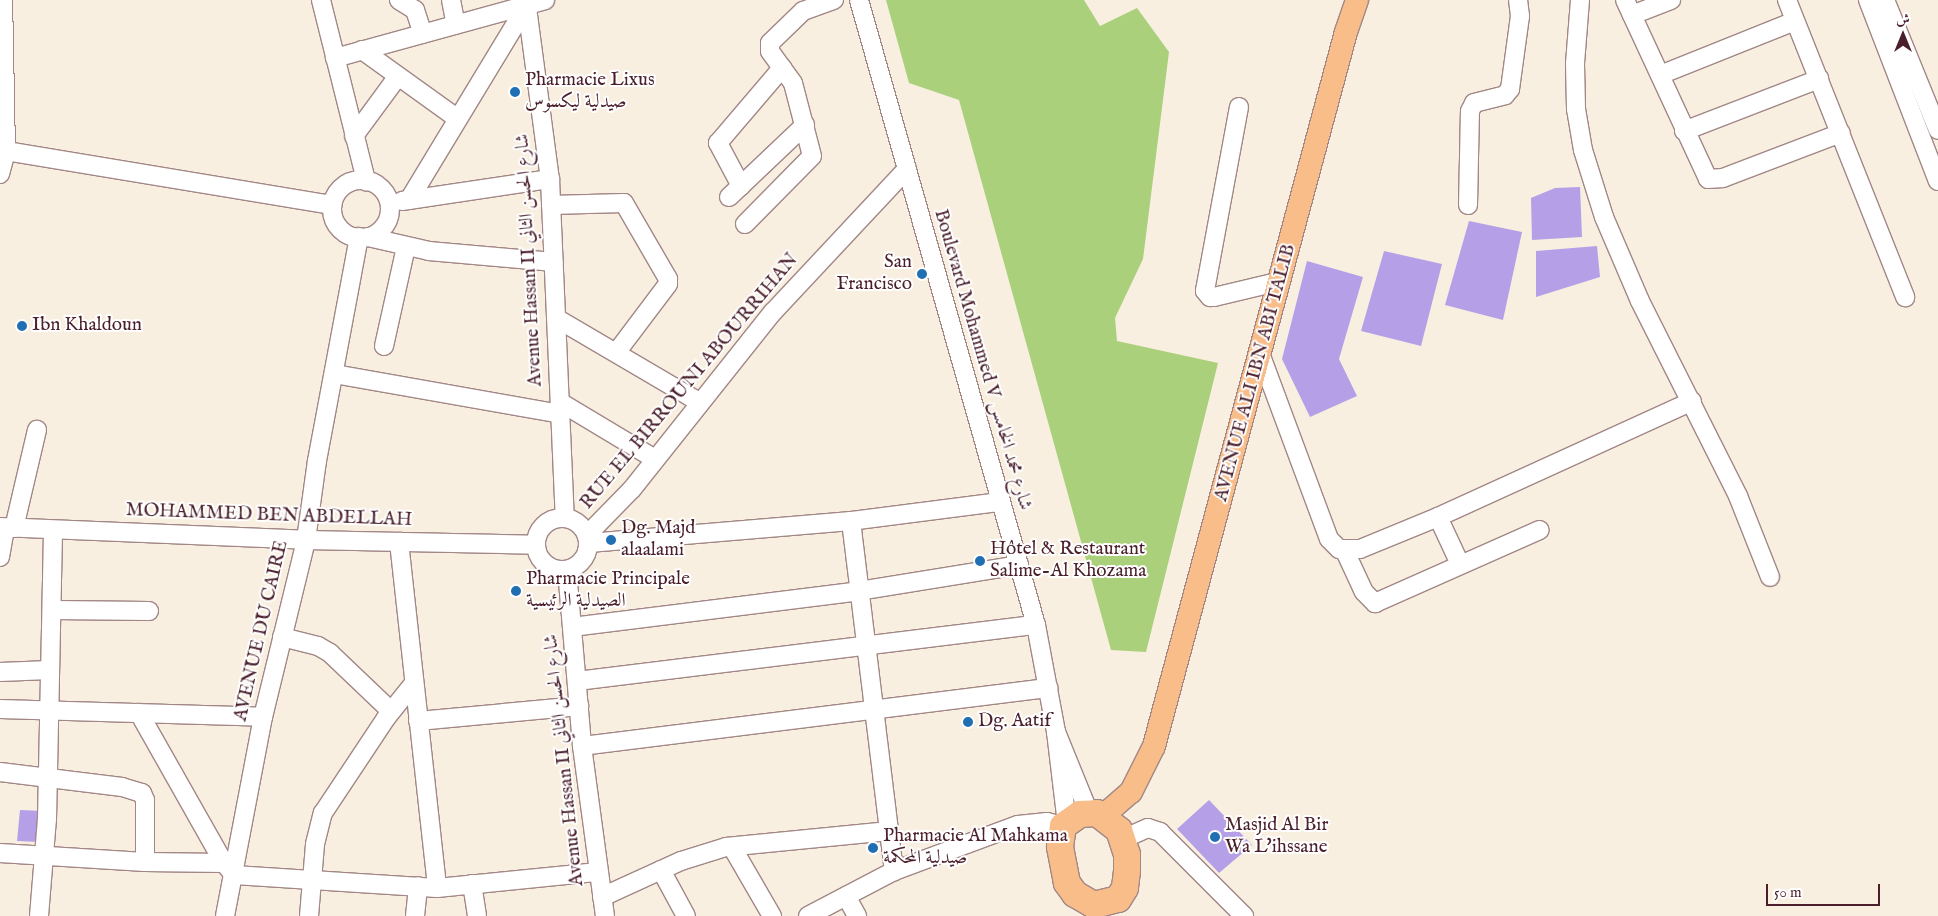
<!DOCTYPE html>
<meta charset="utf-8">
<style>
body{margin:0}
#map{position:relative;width:1938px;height:916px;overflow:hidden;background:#f9efe0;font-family:"IM FELL English",Amiri,serif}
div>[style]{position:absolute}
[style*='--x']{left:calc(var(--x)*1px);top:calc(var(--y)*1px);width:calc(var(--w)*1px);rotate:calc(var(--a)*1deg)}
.green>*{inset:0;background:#aad07b}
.building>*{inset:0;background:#b5a0e8}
.roads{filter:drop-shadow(1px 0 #a28786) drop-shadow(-1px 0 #a28786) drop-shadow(0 1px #a28786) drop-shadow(0 -1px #a28786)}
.minor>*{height:18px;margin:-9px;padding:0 9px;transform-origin:9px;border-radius:9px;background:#fff}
.minor>.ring{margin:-9px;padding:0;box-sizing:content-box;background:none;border:18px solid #fff;border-radius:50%}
.major>*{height:22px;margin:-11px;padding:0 11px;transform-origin:11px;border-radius:11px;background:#f8bd89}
.highway>*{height:26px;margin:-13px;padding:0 13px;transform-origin:13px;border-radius:13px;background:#f8bd89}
.dots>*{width:14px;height:14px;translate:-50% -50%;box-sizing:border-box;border:2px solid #fff;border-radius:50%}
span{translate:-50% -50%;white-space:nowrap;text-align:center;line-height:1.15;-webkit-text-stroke:4px #fff;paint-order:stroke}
.poi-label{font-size:19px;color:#4a1f2b}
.left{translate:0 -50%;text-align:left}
.right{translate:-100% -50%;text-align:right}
.street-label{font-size:19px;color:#4a1f2b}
.north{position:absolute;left:1878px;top:10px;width:50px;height:50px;-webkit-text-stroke:4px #fff;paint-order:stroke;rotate:0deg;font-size:14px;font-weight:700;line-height:20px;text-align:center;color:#4a1f2b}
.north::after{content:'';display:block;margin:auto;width:18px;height:22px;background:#4a1f2b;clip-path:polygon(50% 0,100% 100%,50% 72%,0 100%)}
.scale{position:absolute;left:1766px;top:884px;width:114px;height:22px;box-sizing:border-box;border:2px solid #4a1f2b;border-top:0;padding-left:6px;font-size:15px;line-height:18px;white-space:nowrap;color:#4a1f2b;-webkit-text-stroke:4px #fff;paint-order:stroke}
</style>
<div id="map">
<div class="green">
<div style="clip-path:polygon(886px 0,1084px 0,1100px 26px,1137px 8px,1169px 52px,1143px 259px,1115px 318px,1117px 341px,1218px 363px,1146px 652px,1111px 650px,959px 100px,909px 83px)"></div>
</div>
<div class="building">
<div style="clip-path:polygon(1580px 187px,1582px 237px,1532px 240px,1531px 198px,1555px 188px)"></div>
<div style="clip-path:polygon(1469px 221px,1522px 232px,1503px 320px,1445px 305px)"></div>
<div style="clip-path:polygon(1597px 246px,1600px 277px,1536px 297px,1536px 251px)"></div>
<div style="clip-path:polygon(1384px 251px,1442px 264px,1421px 346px,1361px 331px)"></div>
<div style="clip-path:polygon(1307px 261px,1363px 277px,1339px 359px,1357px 396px,1310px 417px,1282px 359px)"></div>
<div style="clip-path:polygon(1209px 800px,1252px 845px,1219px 873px,1177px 829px)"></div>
<div style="clip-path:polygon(20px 810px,43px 811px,39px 842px,17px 841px)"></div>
</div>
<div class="roads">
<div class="minor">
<div style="--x:321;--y:0;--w:187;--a:76"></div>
<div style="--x:399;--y:0;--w:19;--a:32"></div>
<div style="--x:415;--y:10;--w:25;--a:72"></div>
<div style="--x:451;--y:0;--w:25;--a:79"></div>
<div style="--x:526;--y:0;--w:181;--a:82.4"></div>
<div style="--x:550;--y:179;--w:339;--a:87.5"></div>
<div style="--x:859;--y:0;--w:650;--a:74.19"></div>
<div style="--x:1036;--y:625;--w:109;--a:79.4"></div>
<div style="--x:1580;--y:0;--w:64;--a:94.5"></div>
<div style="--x:1575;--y:64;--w:45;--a:88.7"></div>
<div style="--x:1576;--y:109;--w:42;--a:80.3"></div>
<div style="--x:1583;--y:150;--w:70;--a:72.6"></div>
<div style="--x:1604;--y:217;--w:91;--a:66.8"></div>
<div style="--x:1640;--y:301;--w:218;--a:63.3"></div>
<div style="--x:1738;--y:496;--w:87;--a:68.4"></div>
<div style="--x:1625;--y:0;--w:197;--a:65.1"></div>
<div style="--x:1708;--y:179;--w:15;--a:-4"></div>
<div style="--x:1723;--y:178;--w:126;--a:-20.9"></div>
<div style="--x:1787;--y:0;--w:320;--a:68.3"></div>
<div style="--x:1868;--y:0;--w:194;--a:68.9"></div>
<div style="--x:1885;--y:0;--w:140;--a:67.8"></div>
<div style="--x:1632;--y:15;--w:42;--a:-21"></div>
<div style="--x:362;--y:50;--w:118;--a:35.7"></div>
<div style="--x:335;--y:58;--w:218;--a:-15.4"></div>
<div style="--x:1660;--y:75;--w:145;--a:-21.8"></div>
<div style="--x:1239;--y:107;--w:187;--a:100.5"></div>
<div style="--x:1205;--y:291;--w:8;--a:50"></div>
<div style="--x:1210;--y:297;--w:4;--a:0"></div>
<div style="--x:1214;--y:297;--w:69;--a:-13.4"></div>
<div style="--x:1684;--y:131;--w:145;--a:-21.1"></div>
<div style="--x:354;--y:136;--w:74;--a:-53.7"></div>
<div style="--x:0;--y:150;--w:337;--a:9.4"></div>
<div style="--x:0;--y:174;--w:24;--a:-75"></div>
<div style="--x:6;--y:151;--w:151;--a:-91.1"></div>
<div class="ring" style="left:332px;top:180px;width:40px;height:40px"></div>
<div style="--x:741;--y:186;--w:49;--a:-118.1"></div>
<div style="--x:718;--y:143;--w:99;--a:-49.5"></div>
<div style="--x:729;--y:197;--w:105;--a:-43.5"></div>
<div style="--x:409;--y:200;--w:228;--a:-58.8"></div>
<div style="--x:402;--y:201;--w:150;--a:-8.5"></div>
<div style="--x:551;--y:205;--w:73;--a:-1.6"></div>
<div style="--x:624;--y:203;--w:88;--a:59.9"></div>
<div style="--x:668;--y:279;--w:5;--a:90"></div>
<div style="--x:668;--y:284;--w:86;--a:127"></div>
<div style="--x:1468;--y:205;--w:94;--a:-88.8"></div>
<div style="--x:1470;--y:111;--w:9;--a:-63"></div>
<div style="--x:1474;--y:103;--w:32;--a:-14"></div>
<div style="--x:1505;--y:95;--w:8;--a:-50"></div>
<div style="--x:1510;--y:89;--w:74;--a:-82.2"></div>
<div style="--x:1520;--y:16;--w:16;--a:-97"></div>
<div style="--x:745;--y:224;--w:95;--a:-45.4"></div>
<div style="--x:812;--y:156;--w:75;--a:-104.6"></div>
<div style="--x:793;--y:83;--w:39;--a:-126"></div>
<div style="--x:770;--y:51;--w:8;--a:-90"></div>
<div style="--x:770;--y:43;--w:46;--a:-44.1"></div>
<div style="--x:803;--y:11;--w:33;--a:-20"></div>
<div style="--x:368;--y:237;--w:63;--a:12.9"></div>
<div style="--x:429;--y:251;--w:125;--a:5"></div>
<div style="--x:556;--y:318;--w:166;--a:30.4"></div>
<div style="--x:384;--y:346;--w:101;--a:-77.5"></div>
<div style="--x:1261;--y:356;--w:195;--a:69.6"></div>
<div style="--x:1329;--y:539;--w:14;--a:45"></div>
<div style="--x:1339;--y:549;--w:21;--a:0"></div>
<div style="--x:1360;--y:549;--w:84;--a:-22.3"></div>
<div style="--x:1438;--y:517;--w:279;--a:-24.5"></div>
<div style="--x:334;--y:374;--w:230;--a:10"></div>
<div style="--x:560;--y:402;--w:111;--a:31"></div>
<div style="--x:1438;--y:517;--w:52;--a:64.9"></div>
<div class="ring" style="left:536px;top:518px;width:34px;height:34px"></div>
<div style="--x:851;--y:521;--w:353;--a:83"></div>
<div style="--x:0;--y:527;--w:306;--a:2.4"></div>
<div style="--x:306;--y:540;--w:230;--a:1.2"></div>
<div style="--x:14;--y:528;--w:101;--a:-76.8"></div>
<div style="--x:587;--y:535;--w:64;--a:-45.6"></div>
<div style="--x:632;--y:489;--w:226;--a:-51.5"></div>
<div style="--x:773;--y:312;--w:196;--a:-46.9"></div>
<div style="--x:399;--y:542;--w:348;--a:83.7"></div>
<div style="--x:589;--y:543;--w:263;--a:-4.8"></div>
<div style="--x:851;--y:521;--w:149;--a:-7.3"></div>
<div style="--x:1344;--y:549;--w:47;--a:65.1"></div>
<div style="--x:1364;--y:592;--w:16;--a:45"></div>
<div style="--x:1375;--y:603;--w:180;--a:-23.9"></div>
<div style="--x:0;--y:557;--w:29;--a:-80"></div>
<div style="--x:567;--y:570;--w:177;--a:85.1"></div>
<div style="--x:582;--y:746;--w:172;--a:82.3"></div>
<div style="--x:52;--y:610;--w:97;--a:0.6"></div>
<div style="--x:572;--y:627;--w:289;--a:-7.1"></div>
<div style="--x:859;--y:591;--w:162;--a:-9.2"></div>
<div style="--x:282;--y:637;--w:37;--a:14"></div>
<div style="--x:318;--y:646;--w:14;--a:30"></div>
<div style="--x:330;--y:653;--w:84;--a:43.6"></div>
<div style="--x:0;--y:672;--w:50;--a:-2.3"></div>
<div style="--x:577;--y:681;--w:462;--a:-7"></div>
<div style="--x:0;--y:709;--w:263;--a:1.7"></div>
<div style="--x:139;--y:713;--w:172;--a:60.5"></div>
<div style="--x:418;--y:721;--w:162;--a:-5.3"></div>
<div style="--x:582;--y:746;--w:470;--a:-7.1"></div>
<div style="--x:0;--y:772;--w:123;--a:7"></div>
<div style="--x:122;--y:787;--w:21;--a:17"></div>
<div style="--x:142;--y:793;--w:8;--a:67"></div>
<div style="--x:145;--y:800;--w:62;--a:90"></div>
<div style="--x:145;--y:862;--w:79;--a:0.7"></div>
<div style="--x:224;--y:863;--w:16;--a:50"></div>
<div style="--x:234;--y:875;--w:203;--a:3.7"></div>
<div style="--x:437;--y:888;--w:162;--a:-5.7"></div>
<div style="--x:1067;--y:824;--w:93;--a:-96.8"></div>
<div style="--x:1056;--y:732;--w:87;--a:67.8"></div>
<div style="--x:1123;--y:839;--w:27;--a:-24"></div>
<div style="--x:1148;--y:828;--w:13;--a:18"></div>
<div style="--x:1160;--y:832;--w:119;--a:45"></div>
<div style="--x:732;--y:847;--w:80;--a:59.9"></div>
<div style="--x:0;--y:853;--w:145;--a:3.6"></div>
<div style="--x:661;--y:870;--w:52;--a:61.5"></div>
<div style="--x:472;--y:884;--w:32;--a:81"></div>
<div style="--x:846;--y:896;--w:23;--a:61"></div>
<div style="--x:602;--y:897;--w:87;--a:-24.5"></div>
<div style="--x:681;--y:861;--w:47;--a:-17.3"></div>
<div style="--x:726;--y:847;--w:164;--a:-5.6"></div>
<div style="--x:39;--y:916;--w:97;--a:-85.3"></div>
<div style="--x:47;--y:819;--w:289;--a:-88.8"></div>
<div style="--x:225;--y:916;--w:203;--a:-79.2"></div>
<div style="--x:263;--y:717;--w:182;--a:-76.3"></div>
<div style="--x:306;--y:540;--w:80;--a:-82.1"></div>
<div style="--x:317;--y:461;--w:228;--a:-79.4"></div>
<div style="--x:309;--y:916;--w:72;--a:-85.2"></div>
<div style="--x:315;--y:844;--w:32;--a:-76"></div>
<div style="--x:323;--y:813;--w:114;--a:-56.4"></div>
<div style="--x:386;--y:718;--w:45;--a:-51.3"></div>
<div style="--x:415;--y:916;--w:30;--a:-84"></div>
<div style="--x:808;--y:916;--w:97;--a:-27.6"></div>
<div style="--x:894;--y:871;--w:132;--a:-20.4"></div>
<div style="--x:1018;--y:825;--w:29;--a:-6"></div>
<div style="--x:1047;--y:822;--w:16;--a:14"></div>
</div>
<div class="major">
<div style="--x:1103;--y:816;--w:37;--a:-41"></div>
<div style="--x:1131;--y:792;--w:51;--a:-63.4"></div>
<div style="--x:1154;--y:746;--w:739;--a:-74.95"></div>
<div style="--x:1346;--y:32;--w:34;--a:-71"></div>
</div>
<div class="highway">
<div style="--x:1097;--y:813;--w:28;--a:38"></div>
<div style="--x:1119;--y:830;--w:25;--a:72"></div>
<div style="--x:1127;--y:854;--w:17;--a:90"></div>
<div style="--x:1127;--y:871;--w:17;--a:97"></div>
<div style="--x:1125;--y:888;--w:13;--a:122"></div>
<div style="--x:1118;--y:899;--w:25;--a:166"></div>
<div style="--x:1094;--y:905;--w:22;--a:-150"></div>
<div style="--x:1075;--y:894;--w:14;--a:-126"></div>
<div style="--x:1067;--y:883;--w:37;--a:-101"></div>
<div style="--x:1060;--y:847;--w:21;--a:-82"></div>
<div style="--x:1063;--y:826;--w:21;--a:-35"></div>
<div style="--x:1080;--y:814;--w:17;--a:-3"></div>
</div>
</div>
<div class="dots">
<div style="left:515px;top:92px;background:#1f6fb2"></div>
<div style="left:922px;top:274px;background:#1f6fb2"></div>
<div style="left:22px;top:326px;background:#1f6fb2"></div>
<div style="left:611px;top:540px;background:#1f6fb2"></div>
<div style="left:980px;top:561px;background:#1f6fb2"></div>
<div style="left:516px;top:591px;background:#1f6fb2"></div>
<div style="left:968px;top:722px;background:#1f6fb2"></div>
<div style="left:1215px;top:837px;background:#1f6fb2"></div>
<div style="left:873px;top:848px;background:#1f6fb2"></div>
</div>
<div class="poi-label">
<span class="left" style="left:525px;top:92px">Pharmacie Lixus<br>صيدلية ليكسوس</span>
<span class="right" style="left:912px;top:274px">San<br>Francisco</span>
<span class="left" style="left:32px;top:326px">Ibn Khaldoun</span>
<span class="left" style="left:621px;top:540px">Dg. Majd<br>alaalami</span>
<span class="left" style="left:990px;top:561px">Hôtel &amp; Restaurant<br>Salime-Al Khozama</span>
<span class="left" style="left:526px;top:591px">Pharmacie Principale<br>الصيدلية الرئيسية</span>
<span class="left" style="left:978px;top:722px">Dg. Aatif</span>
<span class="left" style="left:1225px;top:837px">Masjid Al Bir<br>Wa L'ihssane</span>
<span class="left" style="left:883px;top:848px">Pharmacie Al Mahkama<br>صيدلية المحكمة</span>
</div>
<div class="street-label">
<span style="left:530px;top:260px;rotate:-93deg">Avenue Hassan II شارع الحسن الثاني</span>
<span style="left:982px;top:360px;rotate:74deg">Boulevard Mohammed V شارع محمد الخامس</span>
<span style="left:1256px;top:373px;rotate:-75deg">AVENUE ALI IBN ABI TALIB</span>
<span style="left:690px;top:382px;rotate:-50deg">RUE EL BIRROUNI ABOURRIHAN</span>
<span style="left:269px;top:516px;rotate:2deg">MOHAMMED BEN ABDELLAH</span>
<span style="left:262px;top:631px;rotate:-77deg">AVENUE DU CAIRE</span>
<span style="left:565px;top:760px;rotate:-96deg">Avenue Hassan II شارع الحسن الثاني</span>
</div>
<div class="north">ش</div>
<div class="scale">50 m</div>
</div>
